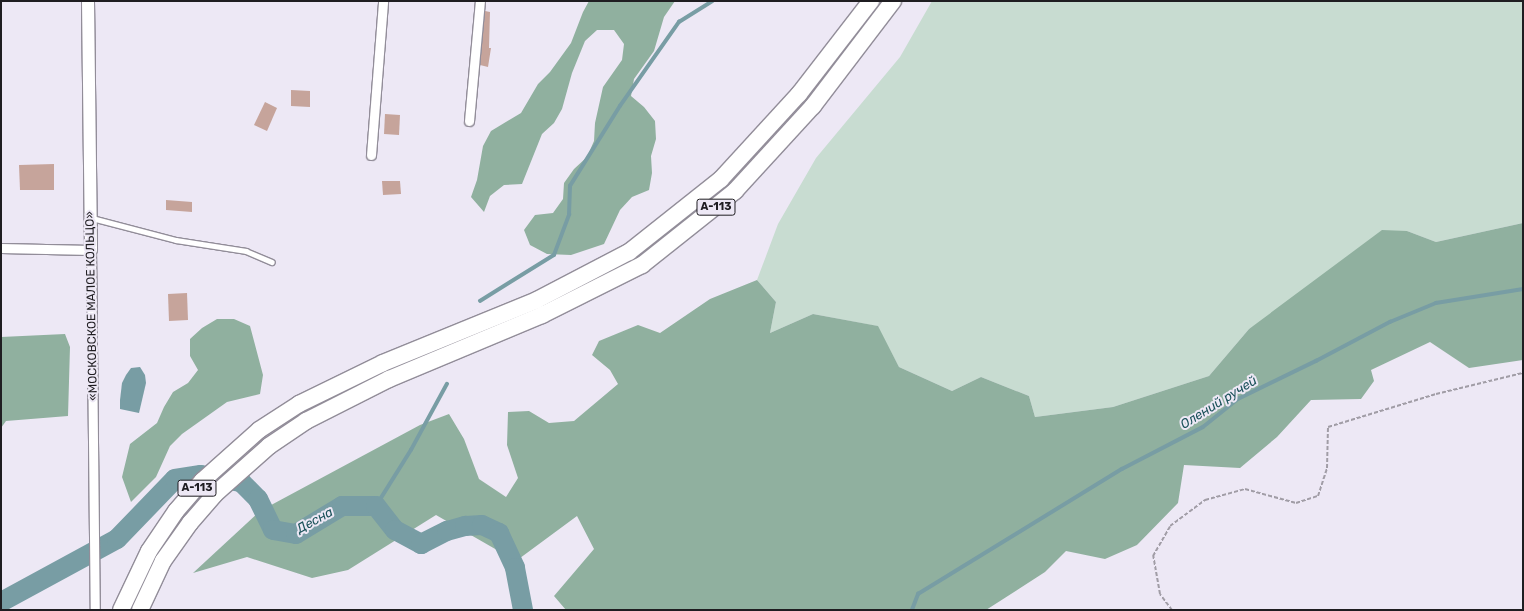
<!DOCTYPE html>
<meta charset="utf-8">
<style>
body{margin:0}
#map{position:relative;width:1524px;height:611px;overflow:hidden;background:#ede8f5;font-family:Rubik,sans-serif}
div>[style]{position:absolute}
[style*='--x']{left:calc(var(--x)*1px);top:calc(var(--y)*1px);width:calc(var(--w)*1px);rotate:calc(var(--a)*1deg)}
.green>*{inset:0;background:#c8dcd1}
.forest>*{inset:0;background:#90b09f}
.water>*{inset:0;background:#789da4}
.stream>*{height:3.5px;margin:-1.75px;padding:0 1.75px;transform-origin:1.75px;border-radius:1.75px;background:#789da4}
.river>*{height:20px;margin:-10px;padding:0 10px;transform-origin:10px;border-radius:10px;background:#789da4}
.building>*{inset:0;background:#c6a49b}
.path>*{height:2px;margin-top:-1px;transform-origin:0;background:repeating-linear-gradient(90deg,#a19da6 0 4px,transparent 0 6px)}
.roads{filter:drop-shadow(1px 0 #928d99) drop-shadow(-1px 0 #928d99) drop-shadow(0 1px #928d99) drop-shadow(0 -1px #928d99)}
.service>*{height:4.5px;margin:-2.25px;padding:0 2.25px;transform-origin:2.25px;border-radius:2.25px;background:#fff}
.minor>*{height:9px;margin:-4.5px;padding:0 4.5px;transform-origin:4.5px;border-radius:4.5px;background:#fff}
.tertiary>*{height:12px;margin:-6px;padding:0 6px;transform-origin:6px;border-radius:6px;background:#fff}
.trunk>*{height:16px;margin:-8px;padding:0 8px;transform-origin:8px;border-radius:8px;background:#fff}
span{translate:-50% -50%;white-space:nowrap;text-align:center;line-height:1.15;-webkit-text-stroke:4px #ede8f5;paint-order:stroke}
.shield-label span{padding:1px 3px;background:#ede8f5;border:1px solid;border-radius:3px;-webkit-text-stroke-width:0}
.shield-label{font-size:11px;color:#1f1d21;font-weight:700}
.street-label{font-size:12px;color:#1f1d21}
.water-label{font-size:13px;color:#1a5159;font-style:italic}
.frame{position:absolute;inset:0;border:2px solid #1f1d21;pointer-events:none}
</style>
<div id="map">
<div class="green">
<div style="clip-path:polygon(932px 1px,1523px 1px,1523px 223px,1436px 242px,1407px 231px,1249px 329px,1209px 376px,1113px 407px,1035px 417px,1029px 396px,981px 377px,952px 391px,899px 367px,877px 326px,813px 314px,770px 333px,776px 302px,757px 280px,778px 224px,816px 158px,900px 57px)"></div>
</div>
<div class="forest">
<div style="clip-path:polygon(589px 1px,675px 1px,664px 17px,654px 51px,634px 79px,631px 96px,644px 107px,655px 121px,656px 139px,651px 156px,652px 173px,649px 190px,632px 197px,620px 210px,604px 244px,571px 255px,547px 254px,530px 245px,524px 230px,535px 215px,553px 213px,563px 199px,564px 183px,574px 169px,587px 157px,594px 141px,595px 123px,603px 87px,622px 60px,624px 44px,614px 30px,597px 30px,585px 41px,572px 73px,562px 109px,554px 123px,542px 134px,522px 184px,504px 185px,490px 196px,484px 212px,471px 197px,477px 180px,483px 146px,491px 131px,521px 113px,538px 84px,550px 72px,571px 43px,583px 12px)"></div>
<div style="clip-path:polygon(1523px 223px,1523px 360px,1469px 368px,1430px 342px,1371px 370px,1374px 381px,1361px 399px,1311px 400px,1277px 437px,1240px 468px,1184px 465px,1178px 503px,1137px 545px,1105px 559px,1066px 551px,1045px 572px,986px 610px,566px 610px,554px 596px,594px 549px,577px 516px,516px 561px,436px 515px,348px 570px,312px 578px,247px 557px,193px 573px,260px 511px,420px 425px,449px 414px,464px 439px,479px 479px,506px 497px,518px 478px,507px 445px,508px 412px,529px 411px,549px 423px,574px 421px,618px 384px,610px 370px,592px 355px,599px 341px,638px 325px,660px 333px,710px 299px,757px 280px,776px 302px,770px 333px,813px 314px,878px 326px,899px 367px,952px 391px,981px 377px,1029px 396px,1035px 417px,1113px 407px,1209px 376px,1249px 329px,1382px 230px,1407px 231px,1436px 242px)"></div>
<div style="clip-path:polygon(217px 319px,234px 319px,250px 326px,263px 375px,260px 394px,227px 402px,182px 434px,170px 446px,156px 477px,131px 502px,122px 477px,130px 444px,157px 423px,164px 407px,173px 392px,188px 383px,198px 370px,190px 356px,190px 339px,202px 328px)"></div>
<div style="clip-path:polygon(65px 334px,70px 347px,68px 416px,6px 421px,1px 428px,1px 337px)"></div>
</div>
<div class="water">
<div style="clip-path:polygon(140px 367px,145px 375px,146px 383px,139px 413px,120px 409px,120px 400px,122px 383px,126px 375px,131px 368px)"></div>
</div>
<div class="stream">
<div style="--x:480;--y:301;--w:87;--a:-31.9"></div>
<div style="--x:554;--y:255;--w:43;--a:-69.4"></div>
<div style="--x:569;--y:215;--w:29;--a:-88"></div>
<div style="--x:570;--y:186;--w:94;--a:-58"></div>
<div style="--x:620;--y:106;--w:103;--a:-54.9"></div>
<div style="--x:679;--y:22;--w:39;--a:-32"></div>
<div style="--x:376;--y:506;--w:66;--a:-58"></div>
<div style="--x:411;--y:450;--w:75;--a:-61.4"></div>
<div style="--x:912;--y:610;--w:17;--a:-69"></div>
<div style="--x:918;--y:594;--w:239;--a:-31.5"></div>
<div style="--x:1122;--y:469;--w:91;--a:-27.4"></div>
<div style="--x:1203;--y:427;--w:45;--a:-38.7"></div>
<div style="--x:1238;--y:399;--w:87;--a:-26"></div>
<div style="--x:1316;--y:361;--w:84;--a:-27.8"></div>
<div style="--x:1390;--y:322;--w:50;--a:-22.4"></div>
<div style="--x:1436;--y:303;--w:88;--a:-9.1"></div>
</div>
<div class="river">
<div style="--x:1;--y:602;--w:132;--a:-28.5"></div>
<div style="--x:117;--y:539;--w:83;--a:-46"></div>
<div style="--x:175;--y:479;--w:26;--a:-9"></div>
<div style="--x:201;--y:475;--w:41;--a:9.9"></div>
<div style="--x:241;--y:482;--w:24;--a:45"></div>
<div style="--x:258;--y:499;--w:34;--a:64"></div>
<div style="--x:273;--y:530;--w:23;--a:10"></div>
<div style="--x:296;--y:534;--w:54;--a:-31.3"></div>
<div style="--x:342;--y:506;--w:34;--a:0"></div>
<div style="--x:376;--y:506;--w:31;--a:52"></div>
<div style="--x:395;--y:530;--w:30;--a:28"></div>
<div style="--x:421;--y:544;--w:29;--a:-27"></div>
<div style="--x:447;--y:531;--w:19;--a:-16"></div>
<div style="--x:465;--y:526;--w:17;--a:-3"></div>
<div style="--x:482;--y:525;--w:19;--a:25"></div>
<div style="--x:499;--y:533;--w:38;--a:65"></div>
<div style="--x:515;--y:568;--w:43;--a:79.2"></div>
</div>
<div class="building">
<div style="clip-path:polygon(485px 11px,490px 12px,489px 48px,491px 48px,488px 67px,480px 65px)"></div>
<div style="clip-path:polygon(291px 90px,310px 91px,310px 107px,291px 106px)"></div>
<div style="clip-path:polygon(265px 102px,277px 108px,267px 131px,254px 125px)"></div>
<div style="clip-path:polygon(385px 114px,400px 115px,399px 135px,384px 134px)"></div>
<div style="clip-path:polygon(54px 164px,54px 190px,20px 190px,19px 165px)"></div>
<div style="clip-path:polygon(382px 181px,400px 181px,401px 194px,383px 195px)"></div>
<div style="clip-path:polygon(166px 200px,192px 202px,192px 212px,166px 210px)"></div>
<div style="clip-path:polygon(187px 293px,188px 320px,169px 321px,168px 294px)"></div>
</div>
<div class="path">
<div style="--x:1172;--y:610;--w:20;--a:-127"></div>
<div style="--x:1160;--y:594;--w:39;--a:-100"></div>
<div style="--x:1153;--y:556;--w:34;--a:-60"></div>
<div style="--x:1170;--y:526;--w:44;--a:-36.6"></div>
<div style="--x:1205;--y:500;--w:41;--a:-15.4"></div>
<div style="--x:1245;--y:489;--w:53;--a:15.4"></div>
<div style="--x:1296;--y:503;--w:23;--a:-18"></div>
<div style="--x:1318;--y:496;--w:29;--a:-72"></div>
<div style="--x:1327;--y:468;--w:41;--a:-88.6"></div>
<div style="--x:1328;--y:427;--w:113;--a:-17"></div>
<div style="--x:1436;--y:394;--w:89;--a:-13.6"></div>
</div>
<div class="roads">
<div class="service">
<div style="--x:92;--y:218;--w:87;--a:14.7"></div>
<div style="--x:176;--y:240;--w:71;--a:8.9"></div>
<div style="--x:246;--y:251;--w:28;--a:23"></div>
</div>
<div class="minor">
<div style="--x:469;--y:121;--w:121;--a:-84.8"></div>
<div style="--x:371;--y:155;--w:154;--a:-85.5"></div>
<div style="--x:1;--y:248;--w:90;--a:1.3"></div>
<div style="--x:91;--y:250;--w:360;--a:89.4"></div>
</div>
<div class="tertiary">
<div style="--x:88;--y:1;--w:249;--a:89.3"></div>
</div>
<div class="trunk">
<div style="--x:121;--y:610;--w:65;--a:-64.6"></div>
<div style="--x:149;--y:551;--w:48;--a:-56"></div>
<div style="--x:176;--y:511;--w:40;--a:-49"></div>
<div style="--x:202;--y:481;--w:76;--a:-41.8"></div>
<div style="--x:259;--y:430;--w:48;--a:-33"></div>
<div style="--x:299;--y:404;--w:93;--a:-26"></div>
<div style="--x:383;--y:363;--w:166;--a:-22.2"></div>
<div style="--x:537;--y:300;--w:104;--a:-27.6"></div>
<div style="--x:629;--y:252;--w:117;--a:-38.4"></div>
<div style="--x:721;--y:179;--w:115;--a:-47.5"></div>
<div style="--x:799;--y:94;--w:118;--a:-52.3"></div>
<div style="--x:140;--y:610;--w:54;--a:-64.9"></div>
<div style="--x:163;--y:561;--w:47;--a:-54.6"></div>
<div style="--x:190;--y:523;--w:38;--a:-49"></div>
<div style="--x:215;--y:494;--w:72;--a:-41.6"></div>
<div style="--x:269;--y:446;--w:45;--a:-34"></div>
<div style="--x:306;--y:421;--w:93;--a:-26.8"></div>
<div style="--x:389;--y:379;--w:166;--a:-22.7"></div>
<div style="--x:542;--y:315;--w:112;--a:-26.6"></div>
<div style="--x:642;--y:265;--w:119;--a:-38.5"></div>
<div style="--x:735;--y:191;--w:115;--a:-47.5"></div>
<div style="--x:813;--y:106;--w:132;--a:-52.7"></div>
</div>
</div>
<div class="shield-label">
<span style="left:716px;top:207px">А-113</span>
<span style="left:197px;top:488px">А-113</span>
</div>
<div class="street-label">
<span style="left:92px;top:306px;rotate:-91deg">«МОСКОВСКОЕ МАЛОЕ КОЛЬЦО»</span>
</div>
<div class="water-label">
<span style="left:1219px;top:403px;rotate:-32deg">Олений ручей</span>
<span style="left:315px;top:521px;rotate:-29deg">Десна</span>
</div>
<div class="frame"></div>
</div>
